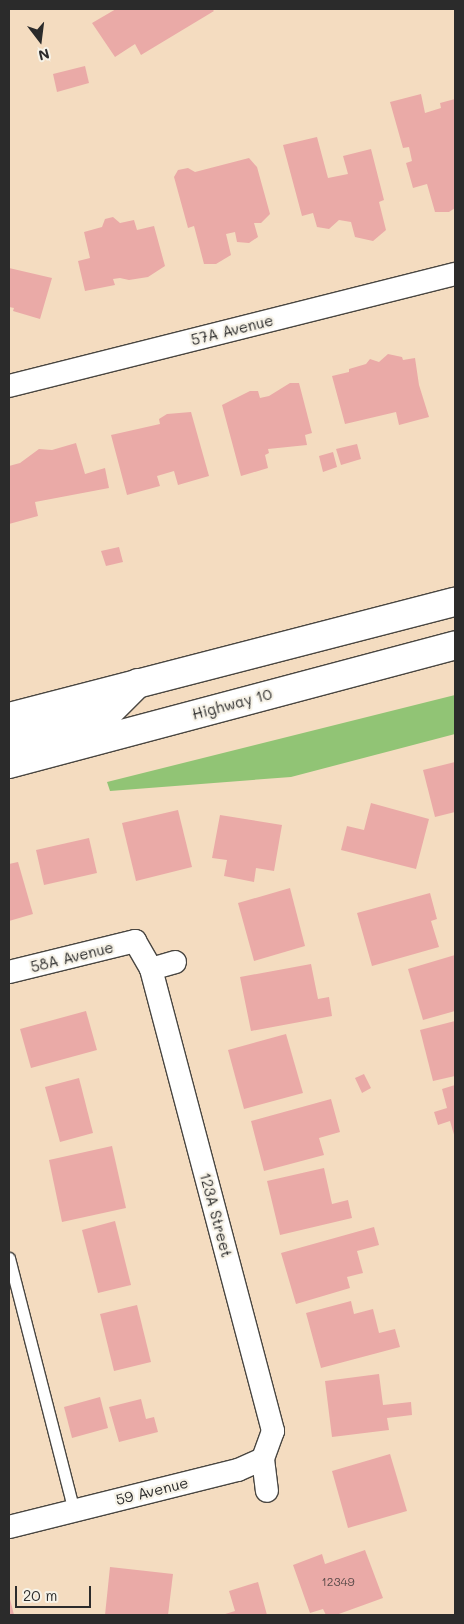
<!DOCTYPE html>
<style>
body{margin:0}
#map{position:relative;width:464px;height:1624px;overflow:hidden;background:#f4dcc0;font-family:Mali,sans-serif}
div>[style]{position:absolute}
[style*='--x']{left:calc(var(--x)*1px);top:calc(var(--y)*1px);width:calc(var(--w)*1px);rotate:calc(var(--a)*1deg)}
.green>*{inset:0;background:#91c475}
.building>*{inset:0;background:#eaaaa7}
.roads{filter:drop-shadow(1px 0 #494641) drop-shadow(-1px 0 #494641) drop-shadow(0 1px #494641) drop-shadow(0 -1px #494641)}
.service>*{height:11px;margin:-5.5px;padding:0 5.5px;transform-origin:5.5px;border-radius:5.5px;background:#fff}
.minor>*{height:22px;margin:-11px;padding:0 11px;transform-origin:11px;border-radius:11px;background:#fff}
.trunk>*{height:28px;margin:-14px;padding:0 14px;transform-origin:14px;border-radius:14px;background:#fff}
span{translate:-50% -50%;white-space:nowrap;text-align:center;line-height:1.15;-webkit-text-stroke:4.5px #f7f3e8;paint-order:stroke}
.number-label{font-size:12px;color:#5b4b4a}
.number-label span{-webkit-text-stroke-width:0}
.street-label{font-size:15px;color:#2b2b2b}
.frame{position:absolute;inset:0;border:10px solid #2b2b2b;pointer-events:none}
.north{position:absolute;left:15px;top:15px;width:50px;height:50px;-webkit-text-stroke:4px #f7f3e8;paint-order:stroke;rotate:165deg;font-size:14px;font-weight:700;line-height:20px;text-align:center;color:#2b2b2b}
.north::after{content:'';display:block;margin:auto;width:18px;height:22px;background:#2b2b2b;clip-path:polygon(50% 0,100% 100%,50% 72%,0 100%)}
.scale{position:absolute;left:15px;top:1586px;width:76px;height:22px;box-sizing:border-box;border:2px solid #2b2b2b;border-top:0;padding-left:6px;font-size:15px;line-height:18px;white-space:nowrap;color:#2b2b2b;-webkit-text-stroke:4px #f7f3e8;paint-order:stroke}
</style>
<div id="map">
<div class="green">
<div style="clip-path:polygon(455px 695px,455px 734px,291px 777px,110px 791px,107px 782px)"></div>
</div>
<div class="building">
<div style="clip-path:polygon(116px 9px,212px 9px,214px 11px,141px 55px,135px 44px,115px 57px,92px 23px)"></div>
<div style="clip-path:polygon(85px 66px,89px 83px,57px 92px,53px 74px)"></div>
<div style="clip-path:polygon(421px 94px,425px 113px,441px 108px,440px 103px,455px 99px,455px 208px,449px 212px,435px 212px,427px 184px,413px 188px,406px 163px,412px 161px,409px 147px,403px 148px,390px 102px)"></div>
<div style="clip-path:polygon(317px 137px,328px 178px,348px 174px,343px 156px,371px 149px,384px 200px,379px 202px,386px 230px,373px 241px,355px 237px,351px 222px,339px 220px,329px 229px,317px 227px,313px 213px,302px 216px,283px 145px)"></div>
<div style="clip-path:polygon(249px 158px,257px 167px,270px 214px,261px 223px,254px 223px,258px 237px,249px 243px,237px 242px,235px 232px,226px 234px,231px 255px,216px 264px,204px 264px,194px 226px,188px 228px,174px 177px,178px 170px,188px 168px,195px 172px)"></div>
<div style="clip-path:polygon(113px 217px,120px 223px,134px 220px,137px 230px,154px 226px,165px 266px,148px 277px,129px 280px,120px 278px,113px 279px,115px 285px,85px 291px,78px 261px,90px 258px,84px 232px,102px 227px,105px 219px)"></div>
<div style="clip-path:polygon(9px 268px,52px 278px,40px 319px,13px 311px,14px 308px,9px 307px)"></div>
<div style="clip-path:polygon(388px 354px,402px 357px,403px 360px,415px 358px,419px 385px,429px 417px,399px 425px,396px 412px,345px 424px,332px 376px,349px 372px,349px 369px,366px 364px,370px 359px,379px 362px)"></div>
<div style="clip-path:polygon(290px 383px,299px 383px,312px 433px,305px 435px,307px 445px,268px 449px,269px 453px,265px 455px,268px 468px,241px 476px,222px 405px,250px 391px,258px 391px,260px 398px,269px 396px)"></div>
<div style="clip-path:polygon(191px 412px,209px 476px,178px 485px,174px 471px,157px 476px,160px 486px,127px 495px,111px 435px,160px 424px,159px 419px,167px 414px)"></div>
<div style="clip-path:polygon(76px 443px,85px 474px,105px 468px,109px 488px,35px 502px,38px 516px,9px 524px,9px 466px,20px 463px,39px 449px,52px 450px)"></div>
<div style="clip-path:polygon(357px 444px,361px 459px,341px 465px,336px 449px)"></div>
<div style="clip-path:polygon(333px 452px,337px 467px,323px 472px,319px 456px)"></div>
<div style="clip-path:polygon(119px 547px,123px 562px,106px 566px,101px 551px)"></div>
<div style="clip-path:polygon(455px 762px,455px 812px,435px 817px,423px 770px)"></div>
<div style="clip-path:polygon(371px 803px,429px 819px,416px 869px,341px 850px,347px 826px,364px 830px)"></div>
<div style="clip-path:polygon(178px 810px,192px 867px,136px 881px,122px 823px)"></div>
<div style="clip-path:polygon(220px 815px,282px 825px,274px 871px,256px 868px,254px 882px,224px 876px,227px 860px,212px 858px)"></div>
<div style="clip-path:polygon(89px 838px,97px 873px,44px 885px,36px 850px)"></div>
<div style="clip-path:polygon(18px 862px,33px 914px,9px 921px,9px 864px)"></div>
<div style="clip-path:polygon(290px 888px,305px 946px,254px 961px,238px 903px)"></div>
<div style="clip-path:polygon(430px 893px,437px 919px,431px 921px,439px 947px,372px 966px,357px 913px)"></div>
<div style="clip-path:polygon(455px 955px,455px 1011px,423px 1020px,408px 969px)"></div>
<div style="clip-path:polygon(311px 964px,318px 999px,329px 997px,332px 1016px,251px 1031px,240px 977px)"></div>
<div style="clip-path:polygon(86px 1011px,97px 1050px,31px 1068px,20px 1029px)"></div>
<div style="clip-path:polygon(455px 1021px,455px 1076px,433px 1081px,420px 1030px)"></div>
<div style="clip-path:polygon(286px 1034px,303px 1093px,244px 1109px,228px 1050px)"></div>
<div style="clip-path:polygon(364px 1074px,371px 1088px,362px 1093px,355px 1078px)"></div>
<div style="clip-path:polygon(79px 1078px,93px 1133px,60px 1142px,45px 1087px)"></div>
<div style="clip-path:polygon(455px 1085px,455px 1138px,450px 1121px,438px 1125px,434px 1112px,447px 1108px,442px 1089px)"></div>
<div style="clip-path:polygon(331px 1099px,340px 1132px,319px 1138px,324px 1155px,264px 1171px,251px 1121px)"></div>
<div style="clip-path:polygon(112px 1146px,126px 1208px,62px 1222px,49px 1160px)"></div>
<div style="clip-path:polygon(324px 1168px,332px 1204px,348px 1200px,352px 1218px,280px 1235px,267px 1181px)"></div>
<div style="clip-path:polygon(115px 1221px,131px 1285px,98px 1293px,82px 1230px)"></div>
<div style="clip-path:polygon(374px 1227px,379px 1245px,357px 1251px,363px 1273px,347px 1277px,350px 1288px,296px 1304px,281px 1253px)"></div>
<div style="clip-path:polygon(351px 1301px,354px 1314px,373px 1309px,379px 1333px,395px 1329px,400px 1347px,321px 1368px,306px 1313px)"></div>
<div style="clip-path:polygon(137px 1305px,151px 1362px,114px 1371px,100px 1314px)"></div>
<div style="clip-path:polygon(379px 1374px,383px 1405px,411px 1402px,412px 1415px,387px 1418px,389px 1430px,332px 1437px,325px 1381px)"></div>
<div style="clip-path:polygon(100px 1397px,108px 1428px,72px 1438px,64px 1407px)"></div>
<div style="clip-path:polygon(141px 1399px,146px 1419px,154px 1417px,158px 1432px,119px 1442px,109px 1407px)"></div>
<div style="clip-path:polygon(390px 1454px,407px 1511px,348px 1528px,332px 1471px)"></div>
<div style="clip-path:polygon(365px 1550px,383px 1598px,336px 1615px,326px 1615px,323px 1609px,310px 1613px,293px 1565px,322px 1554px,325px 1564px)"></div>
<div style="clip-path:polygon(110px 1567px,173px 1574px,168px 1615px,105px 1615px)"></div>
<div style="clip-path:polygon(258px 1582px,267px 1615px,222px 1615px,235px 1611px,229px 1591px)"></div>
<div style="clip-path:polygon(9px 1596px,9px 1595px,14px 1615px,9px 1615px)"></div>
</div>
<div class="roads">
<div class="service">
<div style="--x:9;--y:1258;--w:261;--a:75.6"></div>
</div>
<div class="minor">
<div style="--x:9;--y:386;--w:460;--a:-14.1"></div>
<div style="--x:151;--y:969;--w:25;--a:-16"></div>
<div style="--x:9;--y:972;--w:130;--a:-13.8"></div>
<div style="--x:135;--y:941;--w:32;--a:60"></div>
<div style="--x:151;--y:969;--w:478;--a:75.2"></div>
<div style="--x:273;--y:1431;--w:30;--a:110"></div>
<div style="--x:263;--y:1459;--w:32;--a:83"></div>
<div style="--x:9;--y:1527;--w:236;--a:-14"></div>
<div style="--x:238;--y:1470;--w:27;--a:-24"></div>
</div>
<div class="trunk">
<div style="--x:9;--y:717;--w:461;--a:-14.5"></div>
<div style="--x:9;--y:739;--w:104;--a:-15.1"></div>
<div style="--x:109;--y:712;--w:41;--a:-45"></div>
<div style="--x:9;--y:764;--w:462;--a:-14.9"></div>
</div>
</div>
<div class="number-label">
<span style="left:338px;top:1582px">12349</span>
</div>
<div class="street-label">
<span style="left:232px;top:330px;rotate:-14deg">57A Avenue</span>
<span style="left:232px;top:704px;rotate:-15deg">Highway 10</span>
<span style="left:72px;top:957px;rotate:-14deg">58A Avenue</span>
<span style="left:216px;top:1215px;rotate:75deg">123A Street</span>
<span style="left:152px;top:1491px;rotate:-14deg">59 Avenue</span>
</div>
<div class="frame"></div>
<div class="north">N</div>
<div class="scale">20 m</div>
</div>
